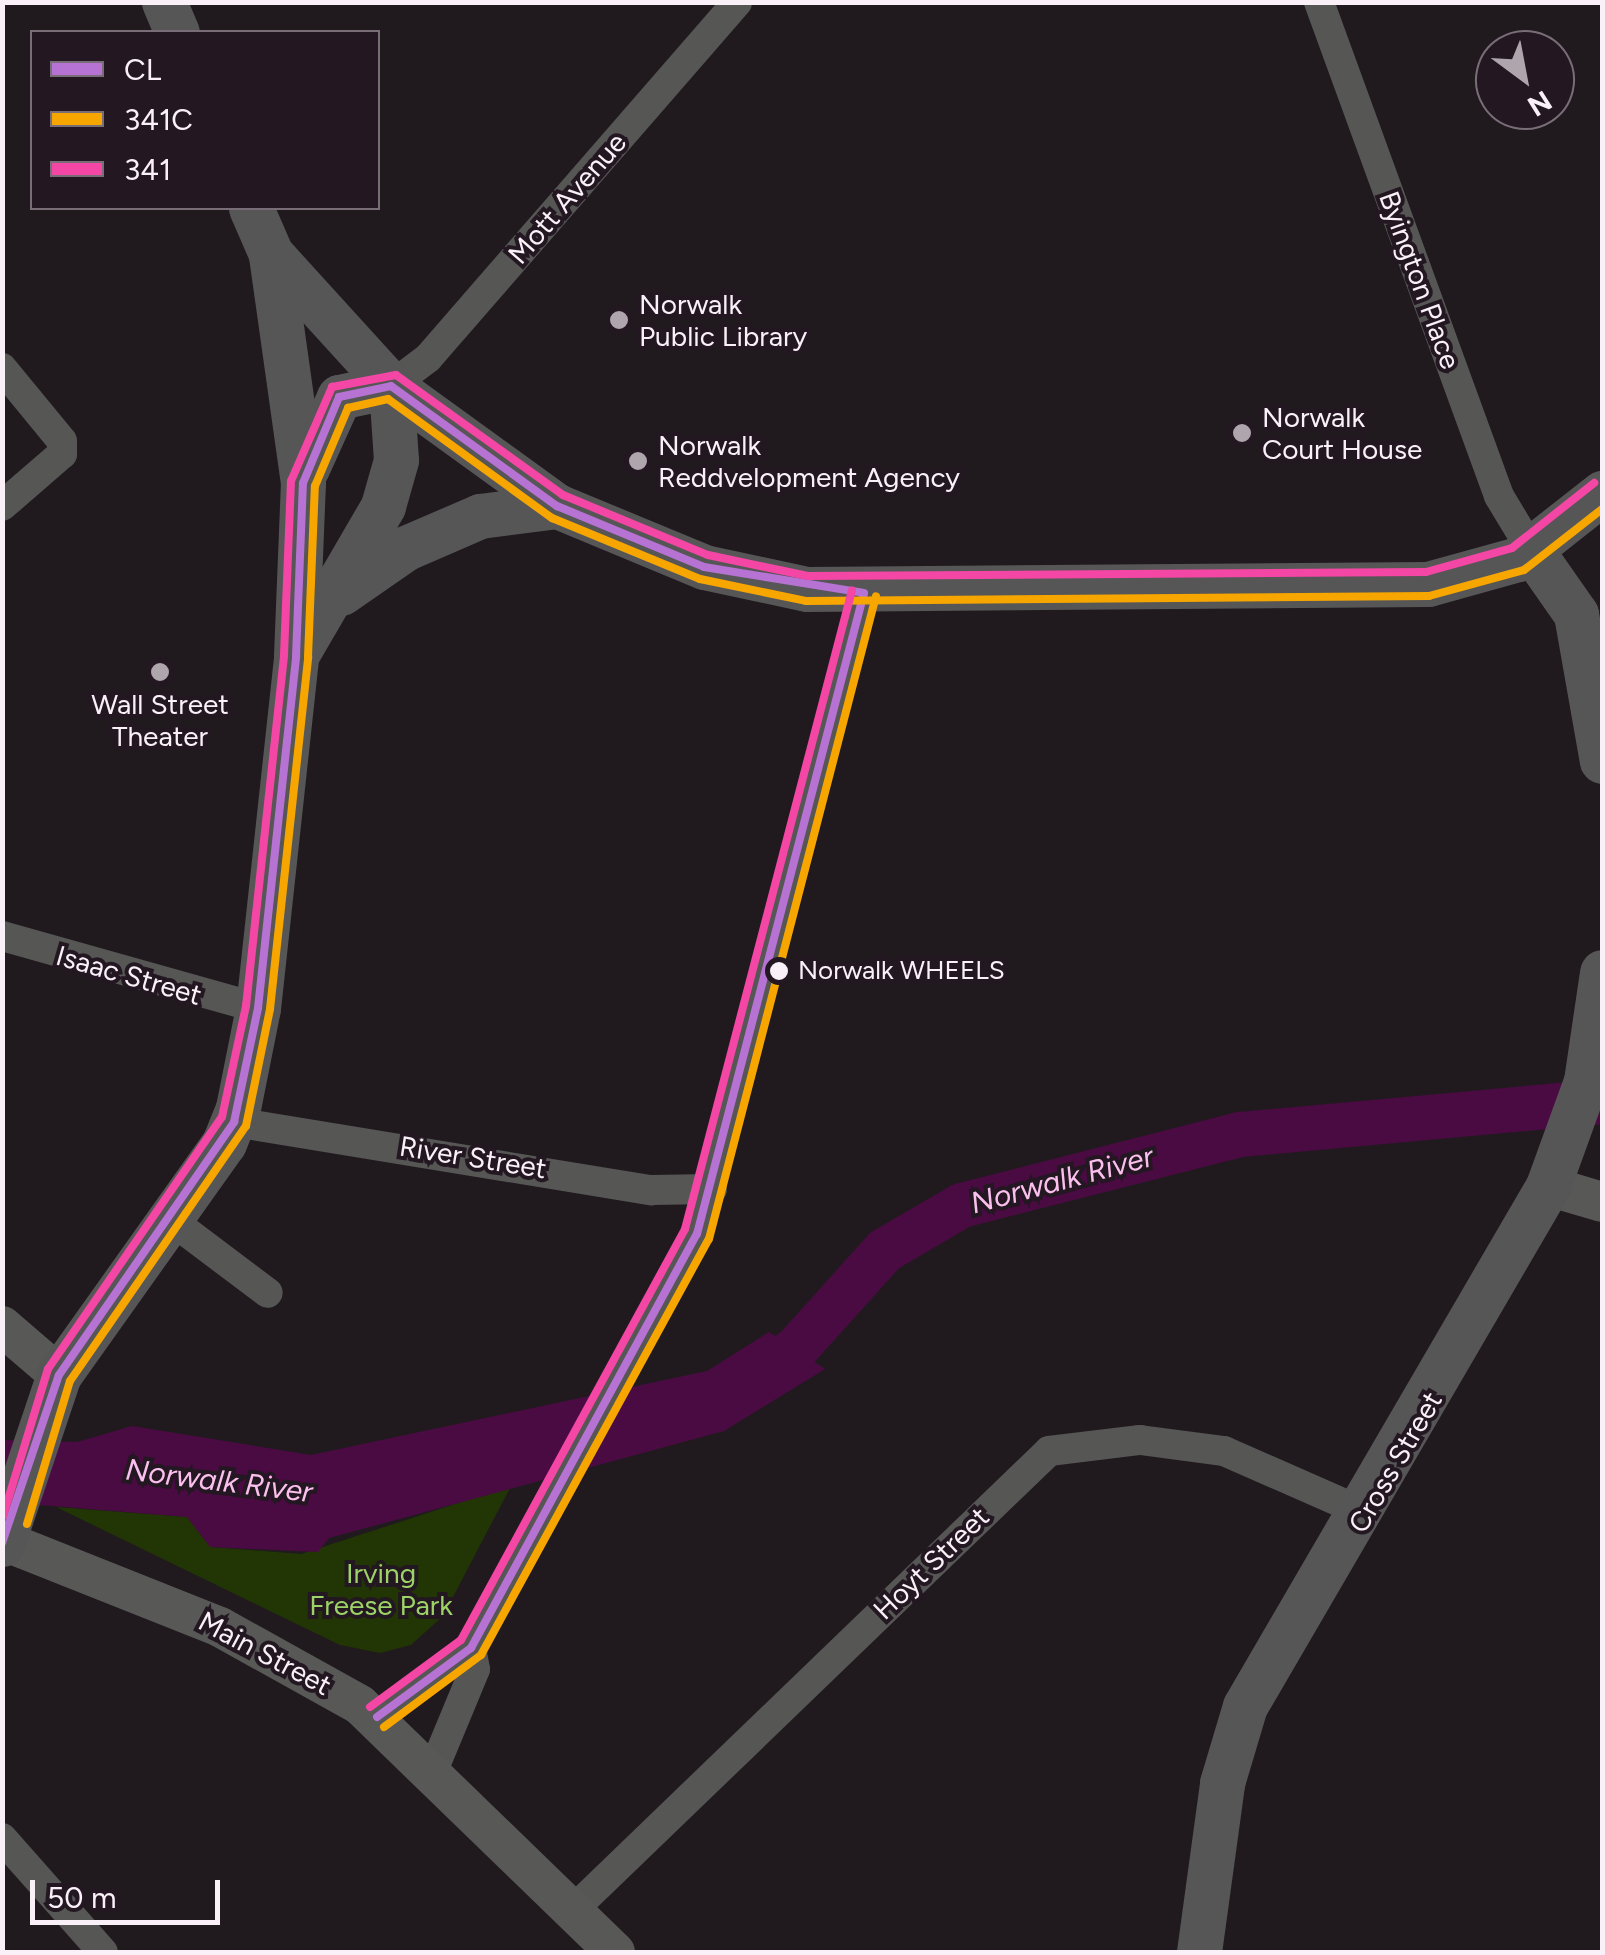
<!DOCTYPE html>
<style>
body{margin:0}
#map{position:relative;width:1605px;height:1955px;overflow:hidden;background:#201a1f;font-family:Figtree,sans-serif}
div>[style]{position:absolute}
[style*='--x']{left:calc(var(--x)*1px);top:calc(var(--y)*1px);width:calc(var(--w)*1px);rotate:calc(var(--a)*1deg)}
.green>*{inset:0;background:#213604}
.water>*{inset:0;background:#4a0b42}
.river>*{height:45px;margin:-22.5px;padding:0 22.5px;transform-origin:22.5px;border-radius:22.5px;background:#4a0b42}
.street>*{height:30px;margin:-15px;padding:0 15px;transform-origin:15px;border-radius:15px;background:#565655}
.secondary>*{height:40px;margin:-20px;padding:0 20px;transform-origin:20px;border-radius:20px;background:#585857}
.primary>*{height:45px;margin:-22.5px;padding:0 22.5px;transform-origin:22.5px;border-radius:22.5px;background:#575656}
.bus-1>*{height:8px;margin:-4px;padding:0 4px;transform-origin:4px;border-radius:4px;background:#b673d3}
.bus-2>*{height:8px;margin:-4px;padding:0 4px;transform-origin:4px;border-radius:4px;background:#f7a600}
.bus-3>*{height:8px;margin:-4px;padding:0 4px;transform-origin:4px;border-radius:4px;background:#f346a5}
.dots>*{width:28px;height:28px;translate:-50% -50%;box-sizing:border-box;border:5px solid #231721;border-radius:50%}
span{translate:-50% -50%;white-space:nowrap;text-align:center;line-height:1.15;-webkit-text-stroke:8px #231721;paint-order:stroke}
.bus-label{font-size:26px;color:#faf1f8}
.left{translate:0 -50%;text-align:left}
.street-label{font-size:28px;color:#faf1f8}
.poi-label{font-size:28px;color:#faf1f8}
.park-label{font-size:28px;color:#9cd266}
.water-label{font-size:30px;color:#fabfed;font-style:italic}
.frame{position:absolute;inset:0;border:5px solid #faf1f8;pointer-events:none}
.legend{position:absolute;left:30px;top:30px;width:350px;height:180px;box-sizing:border-box;background:#231721;border:2px solid #796e77;margin:0;padding:12px 18px;list-style:none;font-size:30px;color:#faf1f8}
.legend li{display:flex;align-items:center;gap:20px;height:50px}
.legend b{width:50px;border:2px solid #796e77}
.north{position:absolute;left:1475px;top:30px;width:100px;height:100px;box-sizing:border-box;background:#231721;border:2px solid #796e77;border-radius:50%;rotate:148deg;font-size:28px;font-weight:700;line-height:40px;text-align:center;color:#faf1f8}
.north::after{content:'';display:block;margin:auto;width:35px;height:45px;background:#aea6ac;clip-path:polygon(50% 0,100% 100%,50% 72%,0 100%)}
.scale{position:absolute;left:30px;top:1880px;width:190px;height:45px;box-sizing:border-box;border:5px solid #faf1f8;border-top:0;padding-left:12px;font-size:30px;line-height:35px;white-space:nowrap;color:#faf1f8;-webkit-text-stroke:8px #231721;paint-order:stroke}
</style>
<div id="map">
<div class="green">
<div style="clip-path:polygon(511px 1486px,443px 1616px,411px 1645px,380px 1653px,340px 1645px,56px 1507px,187px 1517px,211px 1547px,301px 1554px)"></div>
</div>
<div class="water">
<div style="clip-path:polygon(769px 1332px,825px 1369px,724px 1431px,329px 1538px,318px 1552px,210px 1547px,187px 1517px,3px 1502px,2px 1440px,77px 1442px,132px 1426px,311px 1455px,707px 1371px)"></div>
</div>
<div class="river">
<div style="--x:746;--y:1382;--w:59;--a:-34"></div>
<div style="--x:795;--y:1349;--w:133;--a:-48"></div>
<div style="--x:884;--y:1250;--w:89;--a:-30.3"></div>
<div style="--x:961;--y:1205;--w:288;--a:-14.3"></div>
<div style="--x:1240;--y:1134;--w:364;--a:-5.2"></div>
</div>
<div class="street">
<div style="--x:1319;--y:2;--w:526;--a:69.98"></div>
<div style="--x:1499;--y:496;--w:64;--a:59"></div>
<div style="--x:2;--y:368;--w:94;--a:50.6"></div>
<div style="--x:62;--y:441;--w:13;--a:90"></div>
<div style="--x:62;--y:454;--w:79;--a:139.1"></div>
<div style="--x:391;--y:386;--w:46;--a:-37.1"></div>
<div style="--x:428;--y:358;--w:471;--a:-49"></div>
<div style="--x:2;--y:936;--w:266;--a:15.7"></div>
<div style="--x:234;--y:1122;--w:423;--a:9.3"></div>
<div style="--x:651;--y:1190;--w:61;--a:-0.9"></div>
<div style="--x:171;--y:1220;--w:121;--a:37"></div>
<div style="--x:377;--y:1717;--w:117;--a:-36.3"></div>
<div style="--x:434;--y:1768;--w:107;--a:-67.5"></div>
<div style="--x:475;--y:1669;--w:21;--a:-101"></div>
<div style="--x:471;--y:1648;--w:472;--a:-61.4"></div>
<div style="--x:697;--y:1234;--w:662;--a:-75.4"></div>
<div style="--x:2;--y:1838;--w:152;--a:48.5"></div>
<div style="--x:575;--y:1908;--w:658;--a:-43.95"></div>
<div style="--x:1049;--y:1451;--w:92;--a:-6.9"></div>
<div style="--x:1140;--y:1440;--w:85;--a:7.5"></div>
<div style="--x:1224;--y:1451;--w:154;--a:23.7"></div>
</div>
<div class="secondary">
<div style="--x:1548;--y:1186;--w:56;--a:16.5"></div>
<div style="--x:2;--y:1326;--w:75;--a:40.7"></div>
<div style="--x:4;--y:1541;--w:232;--a:21.7"></div>
<div style="--x:220;--y:1627;--w:160;--a:29.1"></div>
<div style="--x:360;--y:1705;--w:355;--a:44.1"></div>
</div>
<div class="primary">
<div style="--x:164;--y:2;--w:33;--a:67"></div>
<div style="--x:251;--y:208;--w:50;--a:66.5"></div>
<div style="--x:271;--y:254;--w:178;--a:47.7"></div>
<div style="--x:391;--y:386;--w:205;--a:35.9"></div>
<div style="--x:557;--y:506;--w:159;--a:22.5"></div>
<div style="--x:704;--y:567;--w:105;--a:12.1"></div>
<div style="--x:807;--y:589;--w:621;--a:-0.46"></div>
<div style="--x:1428;--y:584;--w:93;--a:-15.5"></div>
<div style="--x:1518;--y:559;--w:107;--a:-38.2"></div>
<div style="--x:307;--y:468;--w:78;--a:-65.7"></div>
<div style="--x:339;--y:397;--w:53;--a:-11.9"></div>
<div style="--x:1532;--y:551;--w:77;--a:55.1"></div>
<div style="--x:1576;--y:614;--w:149;--a:80"></div>
<div style="--x:341;--y:593;--w:79;--a:-34.7"></div>
<div style="--x:406;--y:548;--w:81;--a:-23.4"></div>
<div style="--x:480;--y:516;--w:78;--a:-7.4"></div>
<div style="--x:297;--y:654;--w:171;--a:-59.8"></div>
<div style="--x:383;--y:506;--w:48;--a:-74.2"></div>
<div style="--x:396;--y:460;--w:74;--a:-93.9"></div>
<div style="--x:2;--y:1544;--w:178;--a:-71.4"></div>
<div style="--x:59;--y:1375;--w:285;--a:-54.6"></div>
<div style="--x:224;--y:1143;--w:38;--a:-68"></div>
<div style="--x:238;--y:1108;--w:102;--a:-78.7"></div>
<div style="--x:258;--y:1008;--w:354;--a:-83.8"></div>
<div style="--x:296;--y:656;--w:173;--a:-87.7"></div>
<div style="--x:303;--y:483;--w:231;--a:-98"></div>
<div style="--x:1199;--y:1952;--w:171;--a:-82.2"></div>
<div style="--x:1222;--y:1783;--w:80;--a:-73.4"></div>
<div style="--x:1245;--y:1706;--w:602;--a:-59.77"></div>
<div style="--x:1548;--y:1186;--w:112;--a:-70.1"></div>
<div style="--x:1586;--y:1081;--w:110;--a:-81.6"></div>
</div>
<div class="bus-1">
<div style="--x:391;--y:386;--w:205;--a:35.9"></div>
<div style="--x:557;--y:506;--w:159;--a:22.5"></div>
<div style="--x:704;--y:567;--w:162;--a:9.2"></div>
<div style="--x:2;--y:1543;--w:177;--a:-71.3"></div>
<div style="--x:59;--y:1375;--w:308;--a:-55.3"></div>
<div style="--x:234;--y:1122;--w:116;--a:-78.1"></div>
<div style="--x:258;--y:1008;--w:354;--a:-83.8"></div>
<div style="--x:296;--y:656;--w:173;--a:-87.7"></div>
<div style="--x:303;--y:483;--w:93;--a:-67.3"></div>
<div style="--x:339;--y:397;--w:53;--a:-11.9"></div>
<div style="--x:377;--y:1717;--w:117;--a:-36.3"></div>
<div style="--x:471;--y:1648;--w:472;--a:-61.4"></div>
<div style="--x:697;--y:1234;--w:662;--a:-75.4"></div>
</div>
<div class="bus-2">
<div style="--x:27;--y:1524;--w:149;--a:-73.3"></div>
<div style="--x:70;--y:1381;--w:310;--a:-55.4"></div>
<div style="--x:246;--y:1126;--w:119;--a:-78.4"></div>
<div style="--x:270;--y:1009;--w:354;--a:-83.8"></div>
<div style="--x:308;--y:657;--w:171;--a:-87.7"></div>
<div style="--x:315;--y:486;--w:85;--a:-67.1"></div>
<div style="--x:348;--y:408;--w:41;--a:-12.7"></div>
<div style="--x:388;--y:399;--w:203;--a:36"></div>
<div style="--x:552;--y:518;--w:160;--a:22.4"></div>
<div style="--x:700;--y:579;--w:108;--a:11.7"></div>
<div style="--x:806;--y:601;--w:623;--a:-0.46"></div>
<div style="--x:1429;--y:596;--w:98;--a:-15.3"></div>
<div style="--x:1524;--y:570;--w:99;--a:-38"></div>
<div style="--x:384;--y:1727;--w:121;--a:-36.6"></div>
<div style="--x:481;--y:1655;--w:474;--a:-61.3"></div>
<div style="--x:709;--y:1239;--w:664;--a:-75.44"></div>
</div>
<div class="bus-3">
<div style="--x:3;--y:1516;--w:154;--a:-73"></div>
<div style="--x:48;--y:1369;--w:306;--a:-55.4"></div>
<div style="--x:222;--y:1117;--w:114;--a:-77.8"></div>
<div style="--x:246;--y:1006;--w:353;--a:-83.8"></div>
<div style="--x:284;--y:655;--w:174;--a:-87.7"></div>
<div style="--x:291;--y:481;--w:103;--a:-66.4"></div>
<div style="--x:332;--y:387;--w:65;--a:-10.6"></div>
<div style="--x:396;--y:375;--w:206;--a:35.7"></div>
<div style="--x:563;--y:495;--w:157;--a:22.5"></div>
<div style="--x:708;--y:555;--w:102;--a:11.9"></div>
<div style="--x:808;--y:576;--w:618;--a:-0.37"></div>
<div style="--x:1426;--y:572;--w:89;--a:-15.6"></div>
<div style="--x:1512;--y:548;--w:105;--a:-38.4"></div>
<div style="--x:370;--y:1707;--w:113;--a:-36.4"></div>
<div style="--x:461;--y:1640;--w:468;--a:-61.4"></div>
<div style="--x:685;--y:1229;--w:660;--a:-75.35"></div>
</div>
<div class="dots">
<div style="left:619px;top:320px;background:#aea6ac"></div>
<div style="left:1242px;top:433px;background:#aea6ac"></div>
<div style="left:638px;top:461px;background:#aea6ac"></div>
<div style="left:160px;top:672px;background:#aea6ac"></div>
<div style="left:779px;top:971px;background:#faf1f8"></div>
</div>
<div class="bus-label">
<span class="left" style="left:798px;top:971px">Norwalk WHEELS</span>
</div>
<div class="street-label">
<span style="left:567px;top:198px;rotate:-49deg">Mott Avenue</span>
<span style="left:1420px;top:280px;rotate:70deg">Byington Place</span>
<span style="left:129px;top:975px;rotate:16deg">Isaac Street</span>
<span style="left:473px;top:1157px;rotate:9deg">River Street</span>
<span style="left:1395px;top:1462px;rotate:-60deg">Cross Street</span>
<span style="left:931px;top:1563px;rotate:-44deg">Hoyt Street</span>
<span style="left:265px;top:1653px;rotate:28deg">Main Street</span>
</div>
<div class="poi-label">
<span class="left" style="left:639px;top:320px">Norwalk<br>Public Library</span>
<span class="left" style="left:1262px;top:433px">Norwalk<br>Court House</span>
<span class="left" style="left:658px;top:461px">Norwalk<br>Reddvelopment Agency</span>
<span style="left:160px;top:720px">Wall Street<br>Theater</span>
</div>
<div class="park-label">
<span style="left:381px;top:1589px">Irving<br>Freese Park</span>
</div>
<div class="water-label">
<span style="left:1062px;top:1180px;rotate:-15deg">Norwalk River</span>
<span style="left:219px;top:1481px;rotate:7deg">Norwalk River</span>
</div>
<div class="frame"></div>
<ul class="legend">
<li><b style="height:12px;background:#b673d3"></b>CL</li>
<li><b style="height:12px;background:#f7a600"></b>341C</li>
<li><b style="height:12px;background:#f346a5"></b>341</li>
</ul>
<div class="north">N</div>
<div class="scale">50 m</div>
</div>
